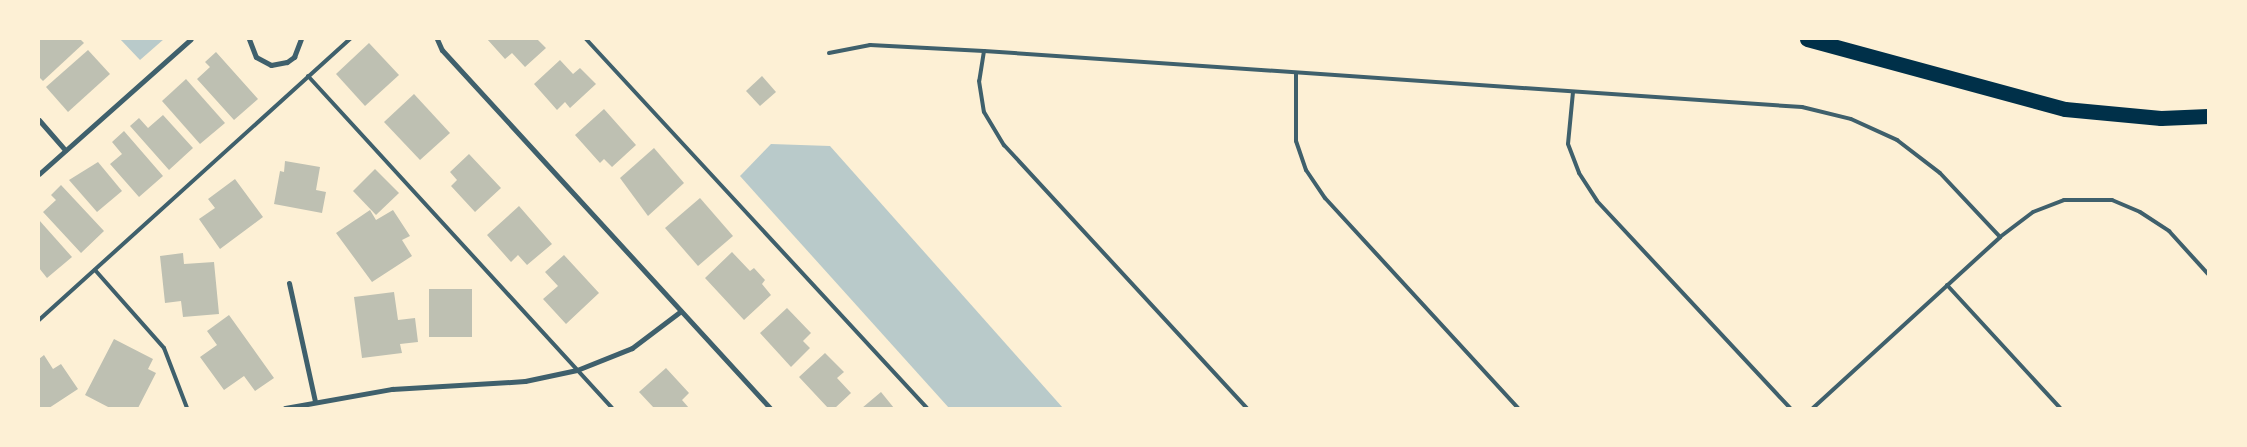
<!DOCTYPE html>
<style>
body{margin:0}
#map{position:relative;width:2247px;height:447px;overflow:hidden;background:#fdf0d5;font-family:"Alegreya Sans",sans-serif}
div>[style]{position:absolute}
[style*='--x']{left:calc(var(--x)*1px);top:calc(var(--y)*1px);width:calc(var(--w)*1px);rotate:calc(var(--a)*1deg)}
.green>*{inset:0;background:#b9caca}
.building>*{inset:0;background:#bec0b2}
.service>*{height:4px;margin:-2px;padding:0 2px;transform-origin:2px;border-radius:2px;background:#3f606c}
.minor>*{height:5px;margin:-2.5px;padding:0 2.5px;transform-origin:2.5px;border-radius:2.5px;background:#3f606c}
.motorway>*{height:15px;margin:-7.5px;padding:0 7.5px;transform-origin:7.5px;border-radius:7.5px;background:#003049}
span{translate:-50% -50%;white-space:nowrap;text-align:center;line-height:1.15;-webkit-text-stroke:5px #fdf0d5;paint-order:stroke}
.frame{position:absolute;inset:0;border:40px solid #fdf0d5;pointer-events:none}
</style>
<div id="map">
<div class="green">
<div style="clip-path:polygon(120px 39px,164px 39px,140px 60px)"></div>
<div style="clip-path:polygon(771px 144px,830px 146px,1063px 408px,949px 408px,740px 176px)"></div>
</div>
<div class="building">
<div style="clip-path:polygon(39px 39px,80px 39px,84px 43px,43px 81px,39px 77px)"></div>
<div style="clip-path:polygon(487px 39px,537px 39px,546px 48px,525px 67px,512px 53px,505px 59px)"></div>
<div style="clip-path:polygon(369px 43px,399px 75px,365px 106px,336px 74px)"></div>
<div style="clip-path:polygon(88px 50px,110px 74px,68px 112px,46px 87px)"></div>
<div style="clip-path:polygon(216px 52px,258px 99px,234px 120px,197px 79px,210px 67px,205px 62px)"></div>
<div style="clip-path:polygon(560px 60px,573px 74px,580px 68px,596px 84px,570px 108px,565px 102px,557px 110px,534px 84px)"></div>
<div style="clip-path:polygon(762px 76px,776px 92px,760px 106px,746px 91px)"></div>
<div style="clip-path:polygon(186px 79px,225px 123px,200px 144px,162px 101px)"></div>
<div style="clip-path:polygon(414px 94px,450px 133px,420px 160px,384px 122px)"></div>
<div style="clip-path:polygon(604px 109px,636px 145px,612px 167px,604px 159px,600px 163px,575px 135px)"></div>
<div style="clip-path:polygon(163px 115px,193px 148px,169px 170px,130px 126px,139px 118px,148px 128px)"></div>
<div style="clip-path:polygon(124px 131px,163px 176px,139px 197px,110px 164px,122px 154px,112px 142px)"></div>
<div style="clip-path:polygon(654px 148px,684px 183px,648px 216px,620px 178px)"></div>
<div style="clip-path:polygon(469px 154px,501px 188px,475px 212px,451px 186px,457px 180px,450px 172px)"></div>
<div style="clip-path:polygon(285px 161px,320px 167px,316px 190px,326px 192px,322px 213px,274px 204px,280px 171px,284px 172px)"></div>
<div style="clip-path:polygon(98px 162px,122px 191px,97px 212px,69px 180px)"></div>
<div style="clip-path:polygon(375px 169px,399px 193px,376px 215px,353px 191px)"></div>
<div style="clip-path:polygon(235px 179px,263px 217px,220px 249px,199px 219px,215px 208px,208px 199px)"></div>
<div style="clip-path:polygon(61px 185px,104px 231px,81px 253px,43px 212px,56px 200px,51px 195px)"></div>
<div style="clip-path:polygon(700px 198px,733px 236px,698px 266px,665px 228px)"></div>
<div style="clip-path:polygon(519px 206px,552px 244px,527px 265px,518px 255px,511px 262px,487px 235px)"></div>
<div style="clip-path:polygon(370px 210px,376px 220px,393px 210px,410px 236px,402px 240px,412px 256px,372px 282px,336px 233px)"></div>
<div style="clip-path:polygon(39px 220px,72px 257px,47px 278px,39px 268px)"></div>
<div style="clip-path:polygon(732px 252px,750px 271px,754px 268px,765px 280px,762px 284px,771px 295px,744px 320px,705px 278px)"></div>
<div style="clip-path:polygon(183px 253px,184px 264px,214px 262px,219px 314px,183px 317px,181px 301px,165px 303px,160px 256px)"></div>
<div style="clip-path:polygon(564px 255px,599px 293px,566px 324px,543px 299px,558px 286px,545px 272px)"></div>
<div style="clip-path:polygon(429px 289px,472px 289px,472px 337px,429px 337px)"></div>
<div style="clip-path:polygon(394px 292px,398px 320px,415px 318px,418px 342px,400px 344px,402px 353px,362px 358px,354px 297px)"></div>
<div style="clip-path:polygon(787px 308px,811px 333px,803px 341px,810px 348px,791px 367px,760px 333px)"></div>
<div style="clip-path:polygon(229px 315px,274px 378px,255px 391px,244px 376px,224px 390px,200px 357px,217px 345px,207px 331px)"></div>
<div style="clip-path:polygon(114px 339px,153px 359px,148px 369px,156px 373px,138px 408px,110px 408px,85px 395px)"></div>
<div style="clip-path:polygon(825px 353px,844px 372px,837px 378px,851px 393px,835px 408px,828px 408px,799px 377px)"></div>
<div style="clip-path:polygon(44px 355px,53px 369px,61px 364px,78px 389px,49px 408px,39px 408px,39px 359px)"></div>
<div style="clip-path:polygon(666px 368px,689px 393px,682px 400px,689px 408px,654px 408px,639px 392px)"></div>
<div style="clip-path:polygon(881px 392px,894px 408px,862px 408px)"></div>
</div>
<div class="service">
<div style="--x:586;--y:39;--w:502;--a:47.26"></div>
<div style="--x:984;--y:51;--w:30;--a:99"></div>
<div style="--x:979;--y:81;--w:31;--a:81"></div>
<div style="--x:984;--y:112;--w:39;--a:59"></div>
<div style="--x:1004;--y:145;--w:358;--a:47.3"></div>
<div style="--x:829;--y:53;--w:42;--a:-11"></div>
<div style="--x:870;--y:45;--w:114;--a:3"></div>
<div style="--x:984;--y:51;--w:820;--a:3.92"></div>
<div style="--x:1802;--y:107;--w:50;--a:13.8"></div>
<div style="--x:1851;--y:119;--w:51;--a:24.5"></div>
<div style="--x:1897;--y:140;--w:54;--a:37.5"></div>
<div style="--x:1940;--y:173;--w:88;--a:46.8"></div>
<div style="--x:1296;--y:74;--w:67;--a:90"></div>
<div style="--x:1296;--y:141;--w:31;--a:71"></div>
<div style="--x:1306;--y:170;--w:34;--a:56"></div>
<div style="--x:1325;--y:198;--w:285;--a:47.4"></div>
<div style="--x:308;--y:76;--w:450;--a:47.5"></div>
<div style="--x:1573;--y:92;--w:52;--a:95.5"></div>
<div style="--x:1568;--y:144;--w:31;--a:69"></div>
<div style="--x:1579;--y:173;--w:33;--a:57"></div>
<div style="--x:1597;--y:201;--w:283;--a:47"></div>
<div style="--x:95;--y:270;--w:104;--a:48.5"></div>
<div style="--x:164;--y:348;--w:64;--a:69"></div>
<div style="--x:1947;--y:285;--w:167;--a:47.4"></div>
<div style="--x:39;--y:320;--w:419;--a:-42.1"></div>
<div style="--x:1813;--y:408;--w:253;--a:-42.4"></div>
<div style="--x:2000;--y:237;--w:41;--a:-37.1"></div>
<div style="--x:2033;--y:212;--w:33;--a:-21"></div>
<div style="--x:2064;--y:200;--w:48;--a:0"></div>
<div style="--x:2112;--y:200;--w:30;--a:23"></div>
<div style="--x:2140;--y:212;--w:35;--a:33"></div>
<div style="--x:2169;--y:231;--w:58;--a:47.8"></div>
</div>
<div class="minor">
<div style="--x:249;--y:39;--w:19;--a:69"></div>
<div style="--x:256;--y:57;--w:17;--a:28"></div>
<div style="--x:271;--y:65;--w:16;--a:-11"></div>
<div style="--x:287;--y:62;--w:9;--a:-36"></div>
<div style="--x:294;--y:57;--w:19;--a:-69"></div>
<div style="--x:437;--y:39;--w:12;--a:66"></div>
<div style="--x:442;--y:50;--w:486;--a:47.5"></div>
<div style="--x:39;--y:120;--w:40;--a:49"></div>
<div style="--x:39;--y:174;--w:203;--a:-41.6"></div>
<div style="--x:289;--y:283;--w:121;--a:77.6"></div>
<div style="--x:285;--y:408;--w:109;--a:-10.1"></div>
<div style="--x:392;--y:389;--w:133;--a:-3.4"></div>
<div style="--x:525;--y:381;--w:53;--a:-11.9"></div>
<div style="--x:577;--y:370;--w:59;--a:-21.8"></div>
<div style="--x:632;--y:348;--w:61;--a:-37.1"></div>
</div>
<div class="motorway">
<div style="--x:1807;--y:39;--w:267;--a:15.2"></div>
<div style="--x:2065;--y:109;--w:96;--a:5.4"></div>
<div style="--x:2161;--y:118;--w:47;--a:-2.4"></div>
</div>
<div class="frame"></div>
</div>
